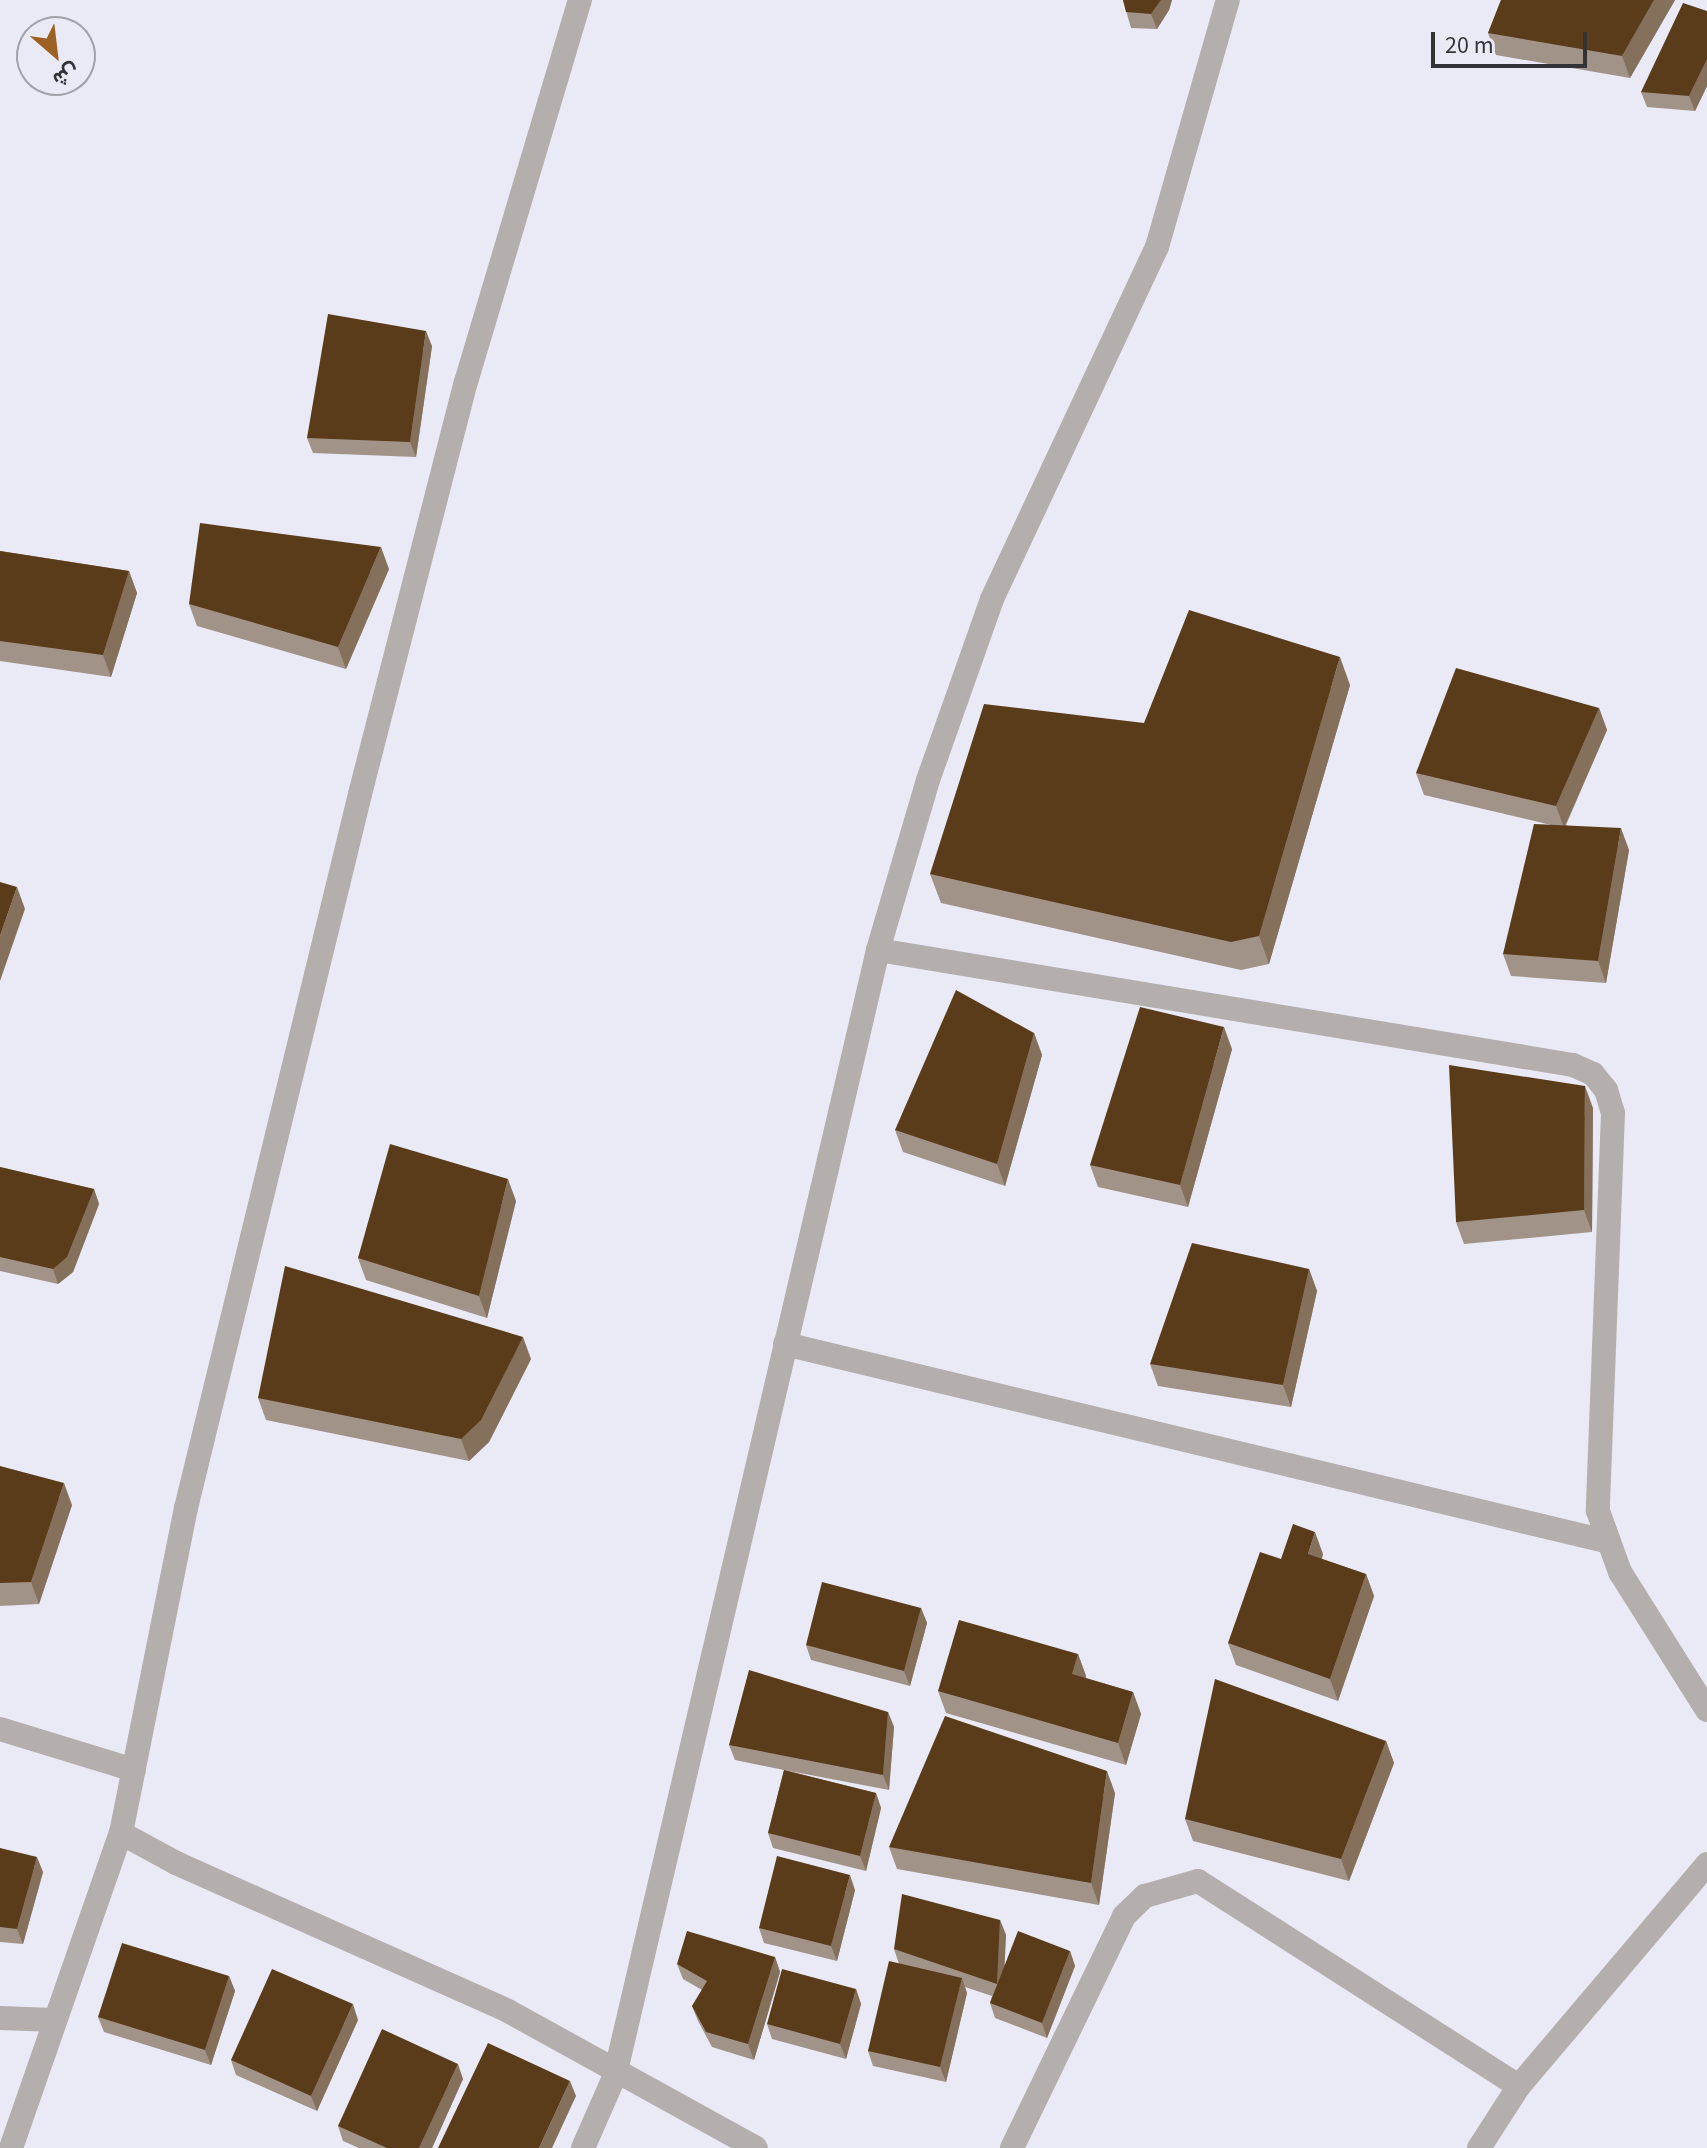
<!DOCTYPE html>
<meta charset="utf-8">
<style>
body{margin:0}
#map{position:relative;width:1707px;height:2148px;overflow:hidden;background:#e9eaf5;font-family:"Source Sans 3",Vazirmatn,sans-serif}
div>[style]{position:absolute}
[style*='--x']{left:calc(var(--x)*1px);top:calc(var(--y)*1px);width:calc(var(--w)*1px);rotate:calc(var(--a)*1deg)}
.street>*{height:24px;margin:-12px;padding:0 12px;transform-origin:12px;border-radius:12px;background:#b4afac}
.wall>*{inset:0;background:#a29388}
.shaded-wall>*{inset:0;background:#85705c}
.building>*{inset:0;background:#5a3c1b}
span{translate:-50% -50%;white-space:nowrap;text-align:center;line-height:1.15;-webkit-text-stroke:8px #e9eaf5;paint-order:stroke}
.north{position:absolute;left:16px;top:16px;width:80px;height:80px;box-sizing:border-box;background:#e9eaf5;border:2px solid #a0a1a9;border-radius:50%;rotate:152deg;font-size:22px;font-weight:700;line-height:32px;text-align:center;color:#323337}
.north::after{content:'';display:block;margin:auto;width:28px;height:36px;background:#9d6223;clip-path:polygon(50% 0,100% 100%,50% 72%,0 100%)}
.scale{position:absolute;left:1431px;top:32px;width:156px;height:36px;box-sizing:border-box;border:4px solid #323337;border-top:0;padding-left:10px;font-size:24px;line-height:28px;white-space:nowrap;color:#323337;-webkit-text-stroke:6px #e9eaf5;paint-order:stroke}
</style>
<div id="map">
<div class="street">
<div style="--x:878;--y:950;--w:704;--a:9.4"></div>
<div style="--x:1573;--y:1065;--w:22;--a:24"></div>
<div style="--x:1593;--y:1074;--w:21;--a:51"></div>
<div style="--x:1606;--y:1090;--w:24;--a:73"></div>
<div style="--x:1613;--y:1113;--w:398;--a:92.2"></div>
<div style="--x:1598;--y:1511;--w:65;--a:70.2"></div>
<div style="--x:1620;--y:1572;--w:163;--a:57.8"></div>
<div style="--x:785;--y:1344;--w:843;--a:13.51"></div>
<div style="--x:0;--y:1729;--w:140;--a:17"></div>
<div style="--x:121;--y:1833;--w:63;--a:28.6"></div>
<div style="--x:176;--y:1863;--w:363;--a:24"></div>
<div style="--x:508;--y:2011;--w:283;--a:28.9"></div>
<div style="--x:0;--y:2018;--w:55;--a:2.1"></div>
<div style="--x:11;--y:2148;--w:334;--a:-70.8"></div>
<div style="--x:121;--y:1833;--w:331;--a:-78.7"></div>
<div style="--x:186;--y:1508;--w:735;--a:-76.3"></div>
<div style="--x:360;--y:794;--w:425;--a:-75.6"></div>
<div style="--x:466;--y:382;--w:399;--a:-73.4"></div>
<div style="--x:583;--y:2148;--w:80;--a:-66.3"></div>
<div style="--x:615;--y:2075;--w:1155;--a:-76.84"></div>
<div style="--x:878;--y:950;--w:177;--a:-73.6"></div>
<div style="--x:928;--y:780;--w:192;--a:-70.5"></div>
<div style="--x:992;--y:599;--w:389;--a:-64.9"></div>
<div style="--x:1157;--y:247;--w:257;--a:-74"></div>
<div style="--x:1012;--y:2148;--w:258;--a:-64.2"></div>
<div style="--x:1124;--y:1916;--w:29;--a:-44"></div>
<div style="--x:1145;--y:1896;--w:55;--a:-15.8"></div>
<div style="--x:1198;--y:1881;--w:381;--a:32.6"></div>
<div style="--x:1479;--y:2148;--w:74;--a:-57.2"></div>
<div style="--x:1519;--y:2086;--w:291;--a:-49.7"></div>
</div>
<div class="wall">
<div style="clip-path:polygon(1123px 0,1172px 0,1169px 10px,1157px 29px,1131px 28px)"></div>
<div style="clip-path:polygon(1501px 0,1675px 0,1630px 78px,1496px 55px,1488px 33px)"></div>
<div style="clip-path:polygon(1707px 11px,1707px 86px,1695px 111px,1647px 107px,1641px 92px)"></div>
<div style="clip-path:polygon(432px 346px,416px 457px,313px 453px,307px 438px)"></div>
<div style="clip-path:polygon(0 551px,129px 571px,137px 593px,111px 677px,0 661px)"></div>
<div style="clip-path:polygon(389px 569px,346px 669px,197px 626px,189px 604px)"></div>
<div style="clip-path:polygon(1350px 685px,1269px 964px,1241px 970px,941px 903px,930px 874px,1144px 723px)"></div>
<div style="clip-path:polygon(1599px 708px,1607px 730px,1566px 825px,1629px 850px,1606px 983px,1511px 976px,1503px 954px,1551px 825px,1424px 795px,1416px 773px)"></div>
<div style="clip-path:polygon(1034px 1033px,1042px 1055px,1005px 1186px,903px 1152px,895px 1130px)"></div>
<div style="clip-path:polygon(1232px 1049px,1188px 1207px,1098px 1187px,1090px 1165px)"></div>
<div style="clip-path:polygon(1593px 1108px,1592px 1232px,1464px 1244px,1456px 1222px)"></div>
<div style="clip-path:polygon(0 1167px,94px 1189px,99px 1204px,73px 1272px,58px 1284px,0 1271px)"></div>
<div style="clip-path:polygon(516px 1201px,487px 1318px,366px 1280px,358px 1258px)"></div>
<div style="clip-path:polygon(1309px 1269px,1317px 1291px,1291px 1407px,1158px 1386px,1150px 1364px)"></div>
<div style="clip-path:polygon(531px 1359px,489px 1442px,469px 1461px,266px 1420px,258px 1398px)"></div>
<div style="clip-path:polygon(0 1466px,72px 1505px,39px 1604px,0 1606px)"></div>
<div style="clip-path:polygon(1323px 1554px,1322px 1559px,1366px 1574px,1374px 1596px,1338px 1701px,1236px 1665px,1228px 1643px,1281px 1559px)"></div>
<div style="clip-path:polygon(921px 1608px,927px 1623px,910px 1686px,811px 1660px,806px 1645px)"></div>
<div style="clip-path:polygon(1078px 1654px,1086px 1676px,1086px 1678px,1133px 1692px,1141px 1714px,1126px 1765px,946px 1713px,938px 1691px)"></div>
<div style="clip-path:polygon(888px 1712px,894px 1727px,889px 1790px,784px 1770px,876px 1793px,881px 1808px,866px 1871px,773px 1848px,768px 1833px,784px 1770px,735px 1760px,729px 1745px)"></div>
<div style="clip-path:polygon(1386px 1741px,1394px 1763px,1349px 1881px,1193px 1841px,1185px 1819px)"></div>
<div style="clip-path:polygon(1115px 1793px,1099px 1905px,897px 1869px,889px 1847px)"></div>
<div style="clip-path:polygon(0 1848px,43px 1872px,23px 1944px,0 1942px)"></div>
<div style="clip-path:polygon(855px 1890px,837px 1961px,764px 1943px,759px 1928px)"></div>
<div style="clip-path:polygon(1000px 1920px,1006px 1935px,1004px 1965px,1070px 1951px,1075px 1966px,1047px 2038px,995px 2018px,990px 2003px,992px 1996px,965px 1987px,967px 1993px,946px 2082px,873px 2066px,868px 2051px,899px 1964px,894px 1949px)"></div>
<div style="clip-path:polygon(775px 1957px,780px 1972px,754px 2060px,712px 2047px,698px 2021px,692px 2006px,702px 1990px,683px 1979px,677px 1964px)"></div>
<div style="clip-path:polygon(229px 1976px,235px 1991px,211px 2065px,104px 2032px,98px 2017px)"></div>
<div style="clip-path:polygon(856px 1989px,861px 2004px,846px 2059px,772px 2039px,767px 2024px)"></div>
<div style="clip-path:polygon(358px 2020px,317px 2111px,236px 2075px,231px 2060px)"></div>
<div style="clip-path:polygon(463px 2079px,432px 2148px,359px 2148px,343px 2141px,338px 2126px)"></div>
</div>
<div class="shaded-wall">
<div style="clip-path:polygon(1161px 0,1172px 0,1169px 10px,1157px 29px,1151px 14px)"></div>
<div style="clip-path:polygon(1654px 0,1675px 0,1630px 78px,1622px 56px)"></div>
<div style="clip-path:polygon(1707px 59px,1707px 86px,1695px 111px,1689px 96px)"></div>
<div style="clip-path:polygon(426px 331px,432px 346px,416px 457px,410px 442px)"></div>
<div style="clip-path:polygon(381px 547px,389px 569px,346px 669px,338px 647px)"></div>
<div style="clip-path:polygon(129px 571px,137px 593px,111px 677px,103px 655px)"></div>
<div style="clip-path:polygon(1340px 657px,1350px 685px,1269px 964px,1259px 936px)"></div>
<div style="clip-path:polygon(1599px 708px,1607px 730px,1564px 828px,1556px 806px)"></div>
<div style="clip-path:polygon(1621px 828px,1629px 850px,1606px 983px,1598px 961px)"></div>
<div style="clip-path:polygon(17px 887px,25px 909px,0 981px,0 936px)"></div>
<div style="clip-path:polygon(1224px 1027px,1232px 1049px,1188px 1207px,1180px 1185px)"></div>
<div style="clip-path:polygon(1034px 1033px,1042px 1055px,1005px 1186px,997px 1164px)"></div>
<div style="clip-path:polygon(1585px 1086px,1593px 1108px,1592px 1232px,1584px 1210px)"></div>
<div style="clip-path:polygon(508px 1179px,516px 1201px,487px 1318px,479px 1296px)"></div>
<div style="clip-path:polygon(94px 1189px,99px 1204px,73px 1272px,58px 1284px,53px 1269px)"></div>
<div style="clip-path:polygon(1309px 1269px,1317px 1291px,1291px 1407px,1283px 1385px)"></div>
<div style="clip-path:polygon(523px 1337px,531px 1359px,489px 1442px,469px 1461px,461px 1439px)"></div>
<div style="clip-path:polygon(64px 1483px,72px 1505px,39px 1604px,31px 1582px)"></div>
<div style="clip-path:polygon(1315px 1532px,1323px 1554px,1316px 1576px,1308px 1554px)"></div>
<div style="clip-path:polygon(1366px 1574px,1374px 1596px,1338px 1701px,1330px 1679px)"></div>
<div style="clip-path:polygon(921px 1608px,927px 1623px,910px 1686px,904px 1671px)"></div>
<div style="clip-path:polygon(1078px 1654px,1086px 1676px,1080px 1696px,1072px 1674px)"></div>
<div style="clip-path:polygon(1133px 1692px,1141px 1714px,1126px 1765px,1118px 1743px)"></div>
<div style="clip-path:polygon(888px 1712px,894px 1727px,889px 1790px,883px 1775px)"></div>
<div style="clip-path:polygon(1386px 1741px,1394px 1763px,1349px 1881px,1341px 1859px)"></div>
<div style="clip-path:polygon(1107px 1771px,1115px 1793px,1099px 1905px,1091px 1883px)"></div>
<div style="clip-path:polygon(876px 1793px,881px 1808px,866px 1871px,860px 1856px)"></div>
<div style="clip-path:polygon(37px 1857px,43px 1872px,23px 1944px,17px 1929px)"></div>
<div style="clip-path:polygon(850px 1875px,855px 1890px,837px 1961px,831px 1946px)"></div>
<div style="clip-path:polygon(1000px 1920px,1006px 1935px,1003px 1999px,997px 1984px)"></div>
<div style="clip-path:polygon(1070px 1951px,1075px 1966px,1047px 2038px,1042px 2023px)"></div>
<div style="clip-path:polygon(775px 1957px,780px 1972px,754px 2060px,748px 2044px)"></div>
<div style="clip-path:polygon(229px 1976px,235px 1991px,211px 2065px,205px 2050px)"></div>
<div style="clip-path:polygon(962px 1978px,967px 1993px,946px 2082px,940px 2067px)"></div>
<div style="clip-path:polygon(856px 1989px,861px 2004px,846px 2059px,840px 2044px)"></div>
<div style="clip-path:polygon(353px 2004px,358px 2020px,317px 2111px,311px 2096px)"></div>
<div style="clip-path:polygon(458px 2064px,463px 2079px,432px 2148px,419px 2148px)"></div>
<div style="clip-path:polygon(570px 2081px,576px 2096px,552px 2148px,539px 2148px)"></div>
</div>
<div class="building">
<div style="clip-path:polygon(1123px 0,1161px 0,1151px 14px,1126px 12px)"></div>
<div style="clip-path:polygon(1501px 0,1654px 0,1622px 56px,1488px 33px)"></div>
<div style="clip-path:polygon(1683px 3px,1707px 11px,1707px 59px,1689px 96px,1641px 92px)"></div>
<div style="clip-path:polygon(328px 314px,426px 331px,410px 442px,307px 438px)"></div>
<div style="clip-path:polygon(200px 523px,381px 547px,338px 647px,189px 604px)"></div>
<div style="clip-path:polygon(0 551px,129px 571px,103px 655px,0 641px)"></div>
<div style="clip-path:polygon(1189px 610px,1340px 657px,1259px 936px,1231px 942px,930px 874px,984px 704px,1144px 723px)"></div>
<div style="clip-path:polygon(1456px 668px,1599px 708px,1556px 806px,1416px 773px)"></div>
<div style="clip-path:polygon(1534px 824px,1621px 828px,1598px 961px,1503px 954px)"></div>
<div style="clip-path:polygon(0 882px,17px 887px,0 936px)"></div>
<div style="clip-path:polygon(956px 990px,1034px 1033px,997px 1164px,895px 1130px)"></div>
<div style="clip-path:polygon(1140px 1007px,1224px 1027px,1180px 1185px,1090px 1165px)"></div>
<div style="clip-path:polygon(1449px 1065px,1585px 1086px,1584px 1210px,1456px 1222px)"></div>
<div style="clip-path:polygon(390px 1144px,508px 1179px,479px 1296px,358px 1258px)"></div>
<div style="clip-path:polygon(0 1167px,94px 1189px,67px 1257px,53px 1269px,0 1257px)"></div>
<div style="clip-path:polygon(1192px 1243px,1309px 1269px,1283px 1385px,1150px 1364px)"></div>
<div style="clip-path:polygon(285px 1266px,523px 1337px,481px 1420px,461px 1439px,258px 1398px)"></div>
<div style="clip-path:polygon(0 1466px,64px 1483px,31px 1582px,0 1583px)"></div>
<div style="clip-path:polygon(1293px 1524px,1315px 1532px,1308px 1554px,1366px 1574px,1330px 1679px,1228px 1643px,1260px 1552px,1281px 1559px)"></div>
<div style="clip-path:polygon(822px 1582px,921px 1608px,904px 1671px,806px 1645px)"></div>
<div style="clip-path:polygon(959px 1620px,1078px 1654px,1072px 1674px,1133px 1692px,1118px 1743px,938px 1691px)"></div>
<div style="clip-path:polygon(749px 1670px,888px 1712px,883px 1775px,729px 1745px)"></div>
<div style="clip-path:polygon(1215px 1679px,1386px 1741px,1341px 1859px,1185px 1819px)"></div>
<div style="clip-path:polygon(945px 1716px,1107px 1771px,1091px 1883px,889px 1847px)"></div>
<div style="clip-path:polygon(784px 1770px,876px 1793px,860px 1856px,768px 1833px)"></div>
<div style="clip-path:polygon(0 1848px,37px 1857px,17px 1929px,0 1927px)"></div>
<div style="clip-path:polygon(777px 1856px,850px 1875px,831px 1946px,759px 1928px)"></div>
<div style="clip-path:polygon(902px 1894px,1000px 1920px,997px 1984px,894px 1949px)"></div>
<div style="clip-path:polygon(687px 1931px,775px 1957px,748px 2044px,706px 2032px,692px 2006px,707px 1981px,677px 1964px)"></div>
<div style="clip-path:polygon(1018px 1931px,1070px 1951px,1042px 2023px,990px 2003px)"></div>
<div style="clip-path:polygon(122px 1943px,229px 1976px,205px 2050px,98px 2017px)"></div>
<div style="clip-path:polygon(889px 1961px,962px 1978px,940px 2067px,868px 2051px)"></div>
<div style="clip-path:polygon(272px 1969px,353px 2004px,311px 2096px,231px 2060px)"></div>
<div style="clip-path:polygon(782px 1969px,856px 1989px,840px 2044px,767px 2024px)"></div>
<div style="clip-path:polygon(382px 2029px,458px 2064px,419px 2148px,387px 2148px,338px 2126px)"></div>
<div style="clip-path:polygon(488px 2043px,570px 2081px,539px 2148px,438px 2148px)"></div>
</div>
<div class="north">ش</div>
<div class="scale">20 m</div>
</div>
